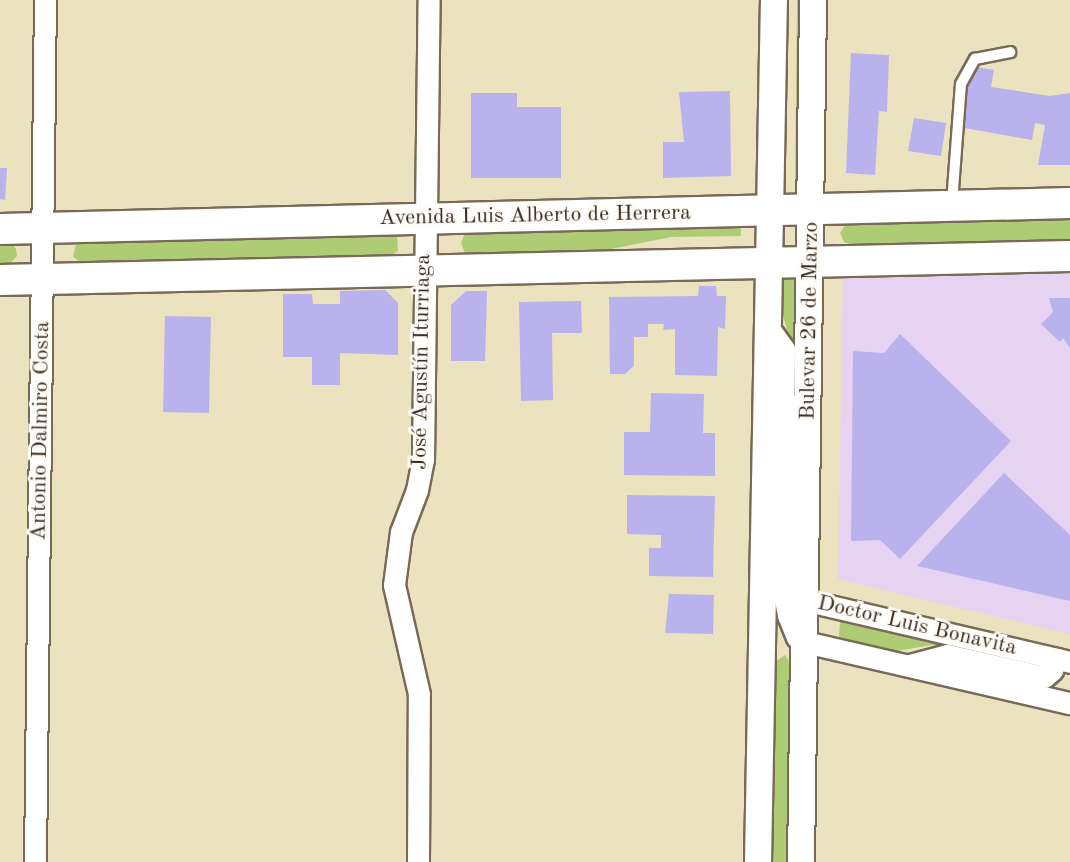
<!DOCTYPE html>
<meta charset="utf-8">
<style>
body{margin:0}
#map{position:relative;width:1070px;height:862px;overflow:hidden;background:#ebe2c0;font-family:"Old Standard TT",serif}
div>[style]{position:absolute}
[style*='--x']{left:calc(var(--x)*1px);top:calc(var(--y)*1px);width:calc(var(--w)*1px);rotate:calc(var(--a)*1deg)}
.built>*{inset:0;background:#e5d3f1}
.green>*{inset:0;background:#adcc74}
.building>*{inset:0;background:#b9b2ec}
.roads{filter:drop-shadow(2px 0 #796a57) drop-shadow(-2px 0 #796a57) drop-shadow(0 2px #796a57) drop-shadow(0 -2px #796a57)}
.service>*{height:10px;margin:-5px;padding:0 5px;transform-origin:5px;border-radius:5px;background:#fff}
.minor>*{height:21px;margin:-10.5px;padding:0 10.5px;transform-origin:10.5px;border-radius:10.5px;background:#fff}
.tertiary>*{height:26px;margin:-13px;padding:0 13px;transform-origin:13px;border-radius:13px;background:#fff}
.secondary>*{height:30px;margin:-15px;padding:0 15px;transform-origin:15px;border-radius:15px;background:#fff}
span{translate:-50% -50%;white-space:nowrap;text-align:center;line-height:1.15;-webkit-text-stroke:6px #fdfcf7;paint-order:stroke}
.street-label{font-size:22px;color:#3b2a1e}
</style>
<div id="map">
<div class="built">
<div style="clip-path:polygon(1070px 270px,1070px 634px,838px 579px,843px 275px)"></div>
</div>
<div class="green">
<div style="clip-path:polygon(797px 0,800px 0,796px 189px,795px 189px)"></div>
<div style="clip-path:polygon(1070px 213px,1070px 240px,852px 245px,844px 242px,840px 233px,847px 222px)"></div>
<div style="clip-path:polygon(741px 223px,741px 236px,671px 237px,601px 251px,477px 258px,465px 253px,461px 243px,466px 230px)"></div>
<div style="clip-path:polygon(397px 234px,398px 251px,387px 258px,83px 264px,73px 257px,77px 240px)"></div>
<div style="clip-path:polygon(0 241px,12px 243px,16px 249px,17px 256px,8px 266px,0 266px)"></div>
<div style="clip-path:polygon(791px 276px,796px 282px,792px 577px,793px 352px,780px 304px,780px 284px,784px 278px)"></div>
<div style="clip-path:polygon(840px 621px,1037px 666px,1037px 669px,932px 645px,897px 651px,839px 637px)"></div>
<div style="clip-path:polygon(785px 655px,791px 664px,788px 862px,772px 862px,775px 662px)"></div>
</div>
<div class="building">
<div style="clip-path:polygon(851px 53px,889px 55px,887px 112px,879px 111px,875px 175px,846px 173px)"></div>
<div style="clip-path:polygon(970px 66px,994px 70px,991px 87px,1050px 96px,1070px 93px,1070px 165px,1038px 165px,1045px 125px,1035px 123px,1032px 140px,959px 127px)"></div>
<div style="clip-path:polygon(730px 91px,731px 176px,663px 178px,663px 142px,684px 142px,679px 92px)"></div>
<div style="clip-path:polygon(471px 93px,517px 93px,517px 107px,561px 107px,561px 178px,471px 178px)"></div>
<div style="clip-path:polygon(914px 118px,946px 123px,941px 156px,908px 151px)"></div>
<div style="clip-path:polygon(0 168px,7px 168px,5px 200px,0 199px)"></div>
<div style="clip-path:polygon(699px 286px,716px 286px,717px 296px,726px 296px,725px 329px,718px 327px,717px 376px,675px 375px,675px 329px,663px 330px,664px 324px,648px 324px,648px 337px,634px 337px,634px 366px,625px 374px,610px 374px,609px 297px,698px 296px)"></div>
<div style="clip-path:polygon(385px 290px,398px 303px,398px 355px,340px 353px,340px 385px,312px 385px,312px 357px,283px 357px,283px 294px,312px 294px,313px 304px,340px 304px,340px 291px)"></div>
<div style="clip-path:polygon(466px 291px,487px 291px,485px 361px,451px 361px,451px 305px)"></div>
<div style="clip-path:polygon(1049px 298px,1070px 298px,1070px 348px,1063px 338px,1060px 342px,1041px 324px,1053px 312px)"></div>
<div style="clip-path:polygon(581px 301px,582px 333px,552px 333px,553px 400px,521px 401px,519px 302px)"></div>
<div style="clip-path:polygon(165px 316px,211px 317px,209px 413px,163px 412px)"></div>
<div style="clip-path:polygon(900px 334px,1011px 441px,900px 559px,880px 540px,851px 541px,853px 351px,884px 353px)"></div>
<div style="clip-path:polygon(651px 393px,704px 394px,703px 433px,715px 433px,715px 476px,624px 475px,624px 432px,650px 432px)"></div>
<div style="clip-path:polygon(1004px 473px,1070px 535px,1070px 601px,917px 566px)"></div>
<div style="clip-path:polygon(627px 495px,715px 496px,713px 577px,649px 576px,649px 548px,661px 548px,661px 535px,627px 534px)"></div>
<div style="clip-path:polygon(669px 594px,714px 595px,713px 634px,665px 633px)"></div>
</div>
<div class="roads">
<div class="service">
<div style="--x:952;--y:203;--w:119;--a:-85.7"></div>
<div style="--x:961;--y:84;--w:29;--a:-61"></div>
<div style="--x:975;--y:59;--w:36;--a:-11"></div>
</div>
<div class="minor">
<div style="--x:768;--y:327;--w:27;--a:54"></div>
<div style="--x:784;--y:349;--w:235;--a:90.5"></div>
<div style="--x:782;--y:584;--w:32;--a:79"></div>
<div style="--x:788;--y:615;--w:24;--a:68"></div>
<div style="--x:797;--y:637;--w:9;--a:32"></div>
<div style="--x:805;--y:642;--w:272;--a:13"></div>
<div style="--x:790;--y:601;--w:14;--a:-4"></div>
<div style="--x:804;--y:600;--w:273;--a:13.1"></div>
<div style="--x:910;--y:665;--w:38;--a:-15"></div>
<div style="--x:947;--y:655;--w:99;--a:12.8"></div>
<div style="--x:1044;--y:677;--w:11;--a:-41"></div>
<div style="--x:1052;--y:670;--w:12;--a:-70"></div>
<div style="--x:35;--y:862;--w:862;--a:-89.34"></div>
<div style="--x:418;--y:862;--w:168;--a:-89.7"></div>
<div style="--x:419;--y:694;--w:112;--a:-102.9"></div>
<div style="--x:394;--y:585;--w:53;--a:-82.5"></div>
<div style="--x:401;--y:532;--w:45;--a:-69.1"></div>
<div style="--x:417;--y:490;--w:31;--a:-79"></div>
<div style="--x:423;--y:460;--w:460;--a:-89.3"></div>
</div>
<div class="tertiary">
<div style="--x:758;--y:862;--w:862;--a:-88.94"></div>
<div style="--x:801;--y:862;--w:862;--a:-89.2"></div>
</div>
<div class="secondary">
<div style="--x:0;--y:229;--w:1070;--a:-1.39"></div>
<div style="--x:0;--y:280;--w:1070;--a:-1.28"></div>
</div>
</div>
<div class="street-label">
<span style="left:535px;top:216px;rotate:-1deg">Avenida Luis Alberto de Herrera</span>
<span style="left:810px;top:321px;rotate:-89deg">Bulevar 26 de Marzo</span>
<span style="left:422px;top:362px;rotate:-89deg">José Agustín Iturriaga</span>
<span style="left:41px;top:431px;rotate:-89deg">Antonio Dalmiro Costa</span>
<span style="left:917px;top:626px;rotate:13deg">Doctor Luis Bonavita</span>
</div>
</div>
